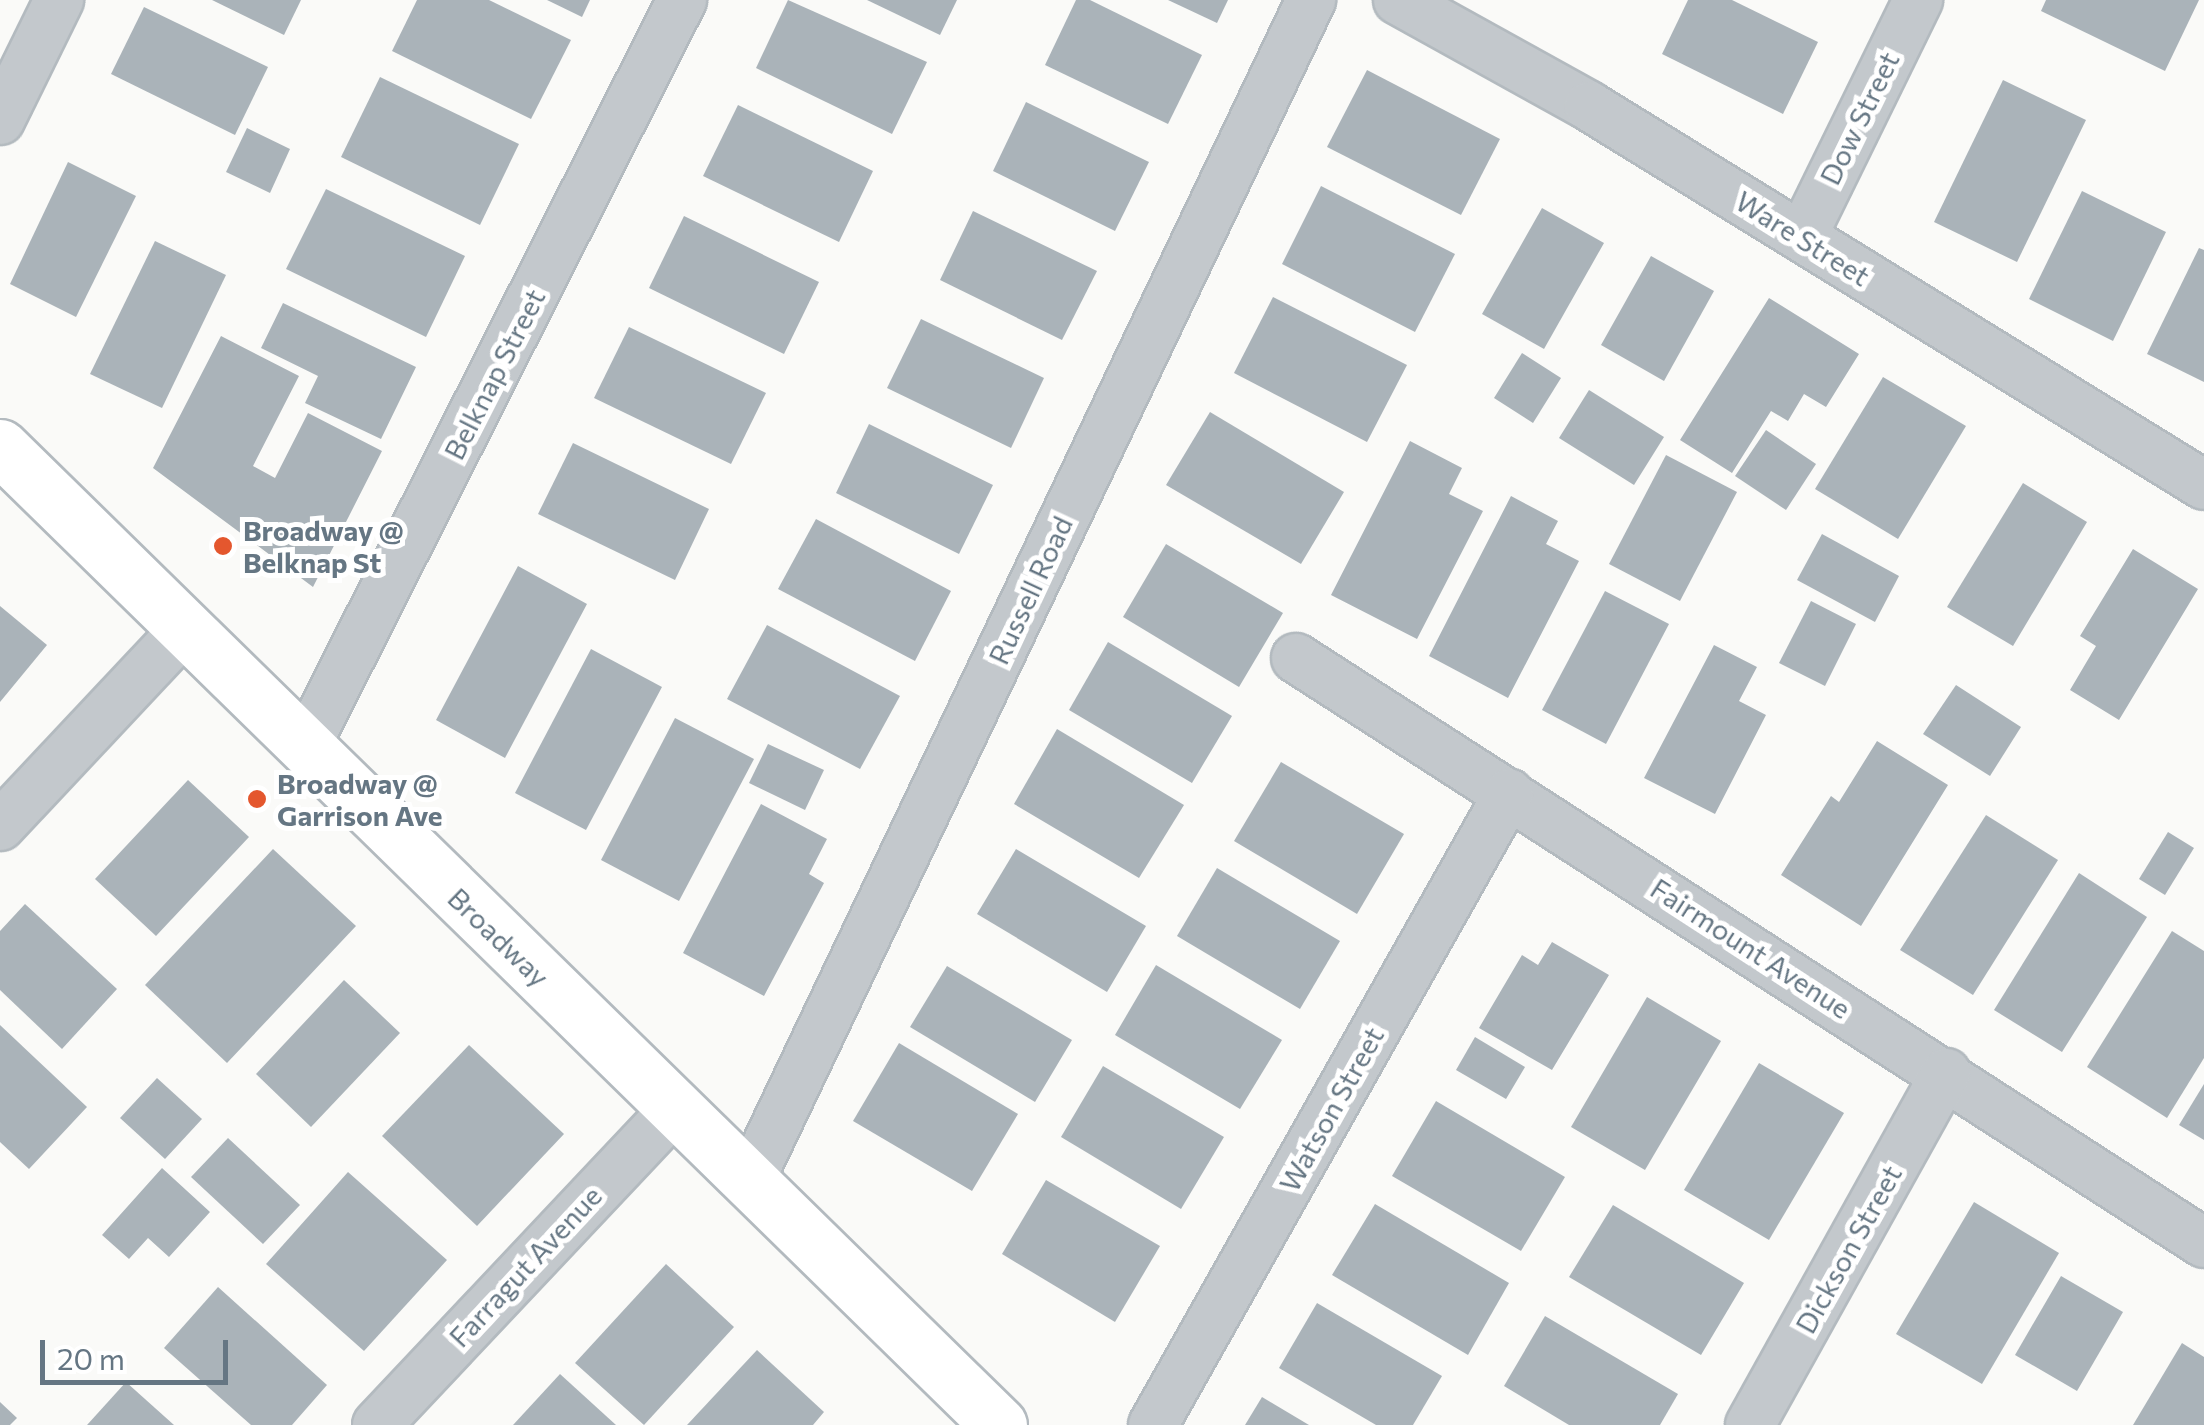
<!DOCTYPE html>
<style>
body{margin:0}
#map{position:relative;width:2204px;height:1425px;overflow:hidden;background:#fafaf8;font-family:Commissioner,sans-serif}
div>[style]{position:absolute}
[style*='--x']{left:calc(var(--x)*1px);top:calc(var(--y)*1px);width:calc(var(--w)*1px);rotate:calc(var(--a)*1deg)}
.building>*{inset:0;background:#aab3b9}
.roads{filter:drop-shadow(2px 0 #b3babf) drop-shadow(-2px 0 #b3babf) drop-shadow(0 2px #b3babf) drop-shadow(0 -2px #b3babf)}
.minor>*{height:48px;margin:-24px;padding:0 24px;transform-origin:24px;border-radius:24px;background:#c3c8cc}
.secondary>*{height:55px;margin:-27.5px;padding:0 27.5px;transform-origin:27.5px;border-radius:27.5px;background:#fff}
.dots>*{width:28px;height:28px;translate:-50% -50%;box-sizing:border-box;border:5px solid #fff;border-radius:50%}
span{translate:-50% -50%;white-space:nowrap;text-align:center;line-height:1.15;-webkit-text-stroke:10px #fff;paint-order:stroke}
.street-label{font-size:28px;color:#657683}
.poi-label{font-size:28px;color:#657683;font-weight:700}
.left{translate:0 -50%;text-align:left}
.scale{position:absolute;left:40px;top:1340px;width:188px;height:45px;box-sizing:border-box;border:5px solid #657683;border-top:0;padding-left:12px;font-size:30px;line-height:35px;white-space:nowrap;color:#657683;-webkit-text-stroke:8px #fff;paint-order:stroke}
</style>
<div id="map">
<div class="building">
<div style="clip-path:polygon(212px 0,301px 0,284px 35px)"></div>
<div style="clip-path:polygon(417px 0,489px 0,571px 40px,531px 119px,392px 51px)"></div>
<div style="clip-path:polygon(547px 0,590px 0,582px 17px)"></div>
<div style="clip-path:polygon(788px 0,927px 62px,892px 134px,756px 68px)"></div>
<div style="clip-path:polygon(867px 0,957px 0,940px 35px)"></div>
<div style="clip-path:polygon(1076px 0,1090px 0,1202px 55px,1168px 124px,1045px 65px)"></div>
<div style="clip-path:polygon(1168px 0,1228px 0,1217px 23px)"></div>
<div style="clip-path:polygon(1688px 0,1732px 0,1818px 42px,1783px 114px,1662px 54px)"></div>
<div style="clip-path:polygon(2046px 0,2199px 0,2165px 71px,2041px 11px)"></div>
<div style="clip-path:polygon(144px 7px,268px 67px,235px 135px,111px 74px)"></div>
<div style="clip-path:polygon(1367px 70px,1500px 139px,1461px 215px,1327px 147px)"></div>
<div style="clip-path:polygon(380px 77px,519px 144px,480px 225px,341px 157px)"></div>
<div style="clip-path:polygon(2003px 80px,2086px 120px,2017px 262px,1934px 222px)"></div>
<div style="clip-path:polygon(1026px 102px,1149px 162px,1115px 231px,993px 171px)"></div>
<div style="clip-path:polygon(738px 105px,873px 171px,839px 242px,703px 176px)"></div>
<div style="clip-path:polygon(247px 128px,290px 149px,270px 193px,226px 172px)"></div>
<div style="clip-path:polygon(68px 162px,136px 196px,76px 317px,10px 284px)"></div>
<div style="clip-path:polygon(1321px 186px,1455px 254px,1415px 332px,1282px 264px)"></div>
<div style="clip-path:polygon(326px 189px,465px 256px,426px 337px,286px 269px)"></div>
<div style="clip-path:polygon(2082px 191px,2166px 232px,2113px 341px,2029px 299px)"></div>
<div style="clip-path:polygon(1542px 208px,1604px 243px,1544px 349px,1482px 314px)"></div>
<div style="clip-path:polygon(973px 211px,1097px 271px,1062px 340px,940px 280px)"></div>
<div style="clip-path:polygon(684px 216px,819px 282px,784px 354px,649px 288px)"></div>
<div style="clip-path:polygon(155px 241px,226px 275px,162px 408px,90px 374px)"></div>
<div style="clip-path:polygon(2199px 248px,2204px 250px,2204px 382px,2147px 354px)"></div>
<div style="clip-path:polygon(1651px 256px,1714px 291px,1664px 381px,1601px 345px)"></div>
<div style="clip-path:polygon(1273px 297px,1407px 365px,1367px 442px,1234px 373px)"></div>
<div style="clip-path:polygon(1769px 298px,1859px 354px,1826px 407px,1804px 394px,1788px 421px,1771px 411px,1732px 473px,1680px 440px)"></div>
<div style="clip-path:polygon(283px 303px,416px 367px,381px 439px,305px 403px,318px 376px,261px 348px)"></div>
<div style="clip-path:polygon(921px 319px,1044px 378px,1011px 448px,887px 388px)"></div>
<div style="clip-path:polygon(629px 327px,766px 393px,731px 464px,594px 398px)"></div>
<div style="clip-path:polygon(221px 336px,299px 376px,253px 466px,275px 478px,308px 413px,382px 451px,313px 587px,153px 468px)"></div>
<div style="clip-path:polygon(1522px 353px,1561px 378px,1533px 423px,1494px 398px)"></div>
<div style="clip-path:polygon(1883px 377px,1966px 426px,1898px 539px,1815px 489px)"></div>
<div style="clip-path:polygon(1589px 390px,1664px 437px,1634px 485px,1559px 438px)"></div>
<div style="clip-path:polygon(1210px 412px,1344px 492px,1301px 564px,1166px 485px)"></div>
<div style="clip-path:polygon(869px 424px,993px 485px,959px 554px,836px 493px)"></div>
<div style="clip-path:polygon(1766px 430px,1816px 464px,1786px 510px,1735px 476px)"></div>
<div style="clip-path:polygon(1410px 441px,1462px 468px,1449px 494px,1483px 511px,1417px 639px,1331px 595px)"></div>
<div style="clip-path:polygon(573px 443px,709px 509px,675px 580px,538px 514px)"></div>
<div style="clip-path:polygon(1666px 455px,1737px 492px,1680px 601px,1609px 564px)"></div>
<div style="clip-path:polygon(2023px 483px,2087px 522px,2013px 646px,1947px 607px)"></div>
<div style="clip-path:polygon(1511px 496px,1558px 521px,1546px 544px,1579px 561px,1508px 698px,1429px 656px)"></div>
<div style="clip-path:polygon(816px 519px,951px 591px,915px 661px,778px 589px)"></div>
<div style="clip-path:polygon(1822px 534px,1899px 576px,1875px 622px,1797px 580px)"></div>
<div style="clip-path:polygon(1166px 544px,1283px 613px,1239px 687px,1123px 617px)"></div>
<div style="clip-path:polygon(2133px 549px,2198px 589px,2119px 720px,2070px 690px,2096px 646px,2080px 636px)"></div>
<div style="clip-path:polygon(518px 566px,587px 604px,505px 758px,436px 720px)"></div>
<div style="clip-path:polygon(1605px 591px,1669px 624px,1606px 744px,1542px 710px)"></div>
<div style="clip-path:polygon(1811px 601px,1856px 624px,1825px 686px,1779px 663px)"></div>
<div style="clip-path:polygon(0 606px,47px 645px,0 702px)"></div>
<div style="clip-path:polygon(767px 625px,900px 696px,860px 769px,727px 699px)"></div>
<div style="clip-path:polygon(1108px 642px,1232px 716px,1192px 783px,1069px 710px)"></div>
<div style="clip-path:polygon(1714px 645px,1757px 667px,1739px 701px,1766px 715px,1715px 814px,1644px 778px)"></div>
<div style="clip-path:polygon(591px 649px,662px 687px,586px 830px,515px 793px)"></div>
<div style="clip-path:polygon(1956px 685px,2021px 727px,1990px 776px,1923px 734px)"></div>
<div style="clip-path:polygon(675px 718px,754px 759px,679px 901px,601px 860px)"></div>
<div style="clip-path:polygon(1057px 729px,1184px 805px,1139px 878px,1014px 804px)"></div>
<div style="clip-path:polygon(1877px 741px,1948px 785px,1861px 926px,1781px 875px,1831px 796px,1839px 802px)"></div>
<div style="clip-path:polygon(768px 744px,824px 770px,805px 810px,749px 783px)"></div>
<div style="clip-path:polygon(1281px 762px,1404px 834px,1357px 914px,1234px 841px)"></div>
<div style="clip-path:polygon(188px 780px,249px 837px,156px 936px,95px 879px)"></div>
<div style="clip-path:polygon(761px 804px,827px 839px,809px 874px,824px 883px,764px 996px,683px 953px)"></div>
<div style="clip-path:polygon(1986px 815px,2058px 860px,1973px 995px,1900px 950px)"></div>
<div style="clip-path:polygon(2168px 832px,2194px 848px,2165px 895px,2139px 879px)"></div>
<div style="clip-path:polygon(273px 849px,356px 926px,227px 1063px,145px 985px)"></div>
<div style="clip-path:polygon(1016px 849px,1146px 926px,1107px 992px,977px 914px)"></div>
<div style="clip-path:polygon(1217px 868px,1340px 941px,1300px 1009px,1177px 936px)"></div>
<div style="clip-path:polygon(2079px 873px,2147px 917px,2062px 1052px,1994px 1010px)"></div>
<div style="clip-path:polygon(25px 904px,117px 989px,62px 1049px,0 990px,0 931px)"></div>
<div style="clip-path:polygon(2172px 931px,2204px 951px,2204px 1058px,2167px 1118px,2087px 1067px)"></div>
<div style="clip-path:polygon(1552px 942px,1609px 975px,1552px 1070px,1479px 1028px,1522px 955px,1538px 965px)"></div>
<div style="clip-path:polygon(1156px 965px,1282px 1040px,1240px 1109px,1115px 1035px)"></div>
<div style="clip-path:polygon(947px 966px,1072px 1040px,1035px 1102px,910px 1027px)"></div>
<div style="clip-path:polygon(344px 980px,400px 1033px,311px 1127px,256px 1074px)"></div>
<div style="clip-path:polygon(1647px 997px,1721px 1041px,1645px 1170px,1571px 1127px)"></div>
<div style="clip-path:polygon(0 1025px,87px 1107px,29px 1169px,0 1142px)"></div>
<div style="clip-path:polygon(1475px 1037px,1525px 1067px,1506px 1099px,1456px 1070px)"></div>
<div style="clip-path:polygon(899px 1043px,1018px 1114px,972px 1191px,853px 1121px)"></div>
<div style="clip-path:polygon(469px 1045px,564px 1134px,477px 1226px,382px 1136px)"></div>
<div style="clip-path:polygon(1759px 1063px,1844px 1113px,1769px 1240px,1684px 1190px)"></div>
<div style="clip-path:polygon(1103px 1066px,1224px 1137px,1181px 1209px,1061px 1137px)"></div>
<div style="clip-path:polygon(157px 1078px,202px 1119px,165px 1159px,120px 1118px)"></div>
<div style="clip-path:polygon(2204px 1084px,2204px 1140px,2179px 1125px)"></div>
<div style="clip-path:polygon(1436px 1101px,1565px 1177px,1521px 1251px,1392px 1176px)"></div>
<div style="clip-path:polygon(228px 1138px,300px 1205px,263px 1244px,191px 1177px)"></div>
<div style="clip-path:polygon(162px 1168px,210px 1212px,169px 1257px,148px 1238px,129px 1259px,102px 1235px)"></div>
<div style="clip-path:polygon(348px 1172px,447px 1260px,364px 1351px,266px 1264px)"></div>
<div style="clip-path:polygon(1046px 1180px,1160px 1246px,1115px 1322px,1002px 1254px)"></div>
<div style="clip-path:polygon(1974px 1202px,2059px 1253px,1982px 1384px,1896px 1334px)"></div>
<div style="clip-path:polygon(1375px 1204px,1509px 1283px,1468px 1355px,1332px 1275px)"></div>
<div style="clip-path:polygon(1613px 1205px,1744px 1283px,1701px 1355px,1569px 1277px)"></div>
<div style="clip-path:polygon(666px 1264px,734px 1327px,644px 1425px,575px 1363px)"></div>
<div style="clip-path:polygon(2061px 1276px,2123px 1312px,2077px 1391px,2015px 1355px)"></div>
<div style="clip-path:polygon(218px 1287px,327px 1385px,292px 1425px,251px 1425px,164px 1348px)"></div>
<div style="clip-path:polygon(1317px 1303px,1442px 1376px,1413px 1425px,1376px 1425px,1279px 1368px)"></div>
<div style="clip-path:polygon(1545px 1316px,1678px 1394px,1660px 1425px,1569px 1425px,1504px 1386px)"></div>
<div style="clip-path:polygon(2182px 1343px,2204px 1357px,2204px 1425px,2133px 1425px)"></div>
<div style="clip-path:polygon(757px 1350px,824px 1412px,813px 1425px,687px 1425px)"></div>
<div style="clip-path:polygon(560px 1374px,616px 1425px,513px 1425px)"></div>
<div style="clip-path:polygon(126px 1382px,174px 1425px,87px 1425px)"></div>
<div style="clip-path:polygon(1262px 1397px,1309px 1425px,1245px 1425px)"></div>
<div style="clip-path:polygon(0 1402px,17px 1418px,10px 1425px,0 1425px)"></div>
</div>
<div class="roads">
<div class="minor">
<div style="--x:1398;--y:0;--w:218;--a:29"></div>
<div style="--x:1589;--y:106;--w:722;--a:31.64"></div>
<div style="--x:0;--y:120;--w:134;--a:-63.8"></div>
<div style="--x:1802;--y:237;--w:264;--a:-63.9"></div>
<div style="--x:1296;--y:658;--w:1080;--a:32.79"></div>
<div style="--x:305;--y:747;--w:837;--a:-63.22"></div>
<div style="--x:0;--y:826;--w:269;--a:-46.8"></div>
<div style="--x:750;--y:1180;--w:1307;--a:-64.57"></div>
<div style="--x:377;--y:1425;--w:434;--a:-46.7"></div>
<div style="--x:1153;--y:1425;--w:725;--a:-60.61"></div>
<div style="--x:1750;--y:1425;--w:403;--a:-60.9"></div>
</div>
<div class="secondary">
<div style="--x:0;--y:447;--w:1398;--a:44.39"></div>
</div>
</div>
<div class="dots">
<div style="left:223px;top:546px;background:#e4572e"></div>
<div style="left:257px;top:799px;background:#e4572e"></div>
</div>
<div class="street-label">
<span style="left:1859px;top:118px;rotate:-64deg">Dow Street</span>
<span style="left:1803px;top:238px;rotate:32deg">Ware Street</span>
<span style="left:494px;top:374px;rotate:-63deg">Belknap Street</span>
<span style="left:1030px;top:590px;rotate:-65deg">Russell Road</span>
<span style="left:499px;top:937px;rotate:44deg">Broadway</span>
<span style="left:1751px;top:948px;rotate:33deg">Fairmount Avenue</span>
<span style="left:1331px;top:1109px;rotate:-61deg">Watson Street</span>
<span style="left:1848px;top:1249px;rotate:-61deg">Dickson Street</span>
<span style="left:525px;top:1266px;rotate:-47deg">Farragut Avenue</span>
</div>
<div class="poi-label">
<span class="left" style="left:243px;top:546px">Broadway @<br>Belknap St</span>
<span class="left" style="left:277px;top:799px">Broadway @<br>Garrison Ave</span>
</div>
<div class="scale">20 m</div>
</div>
